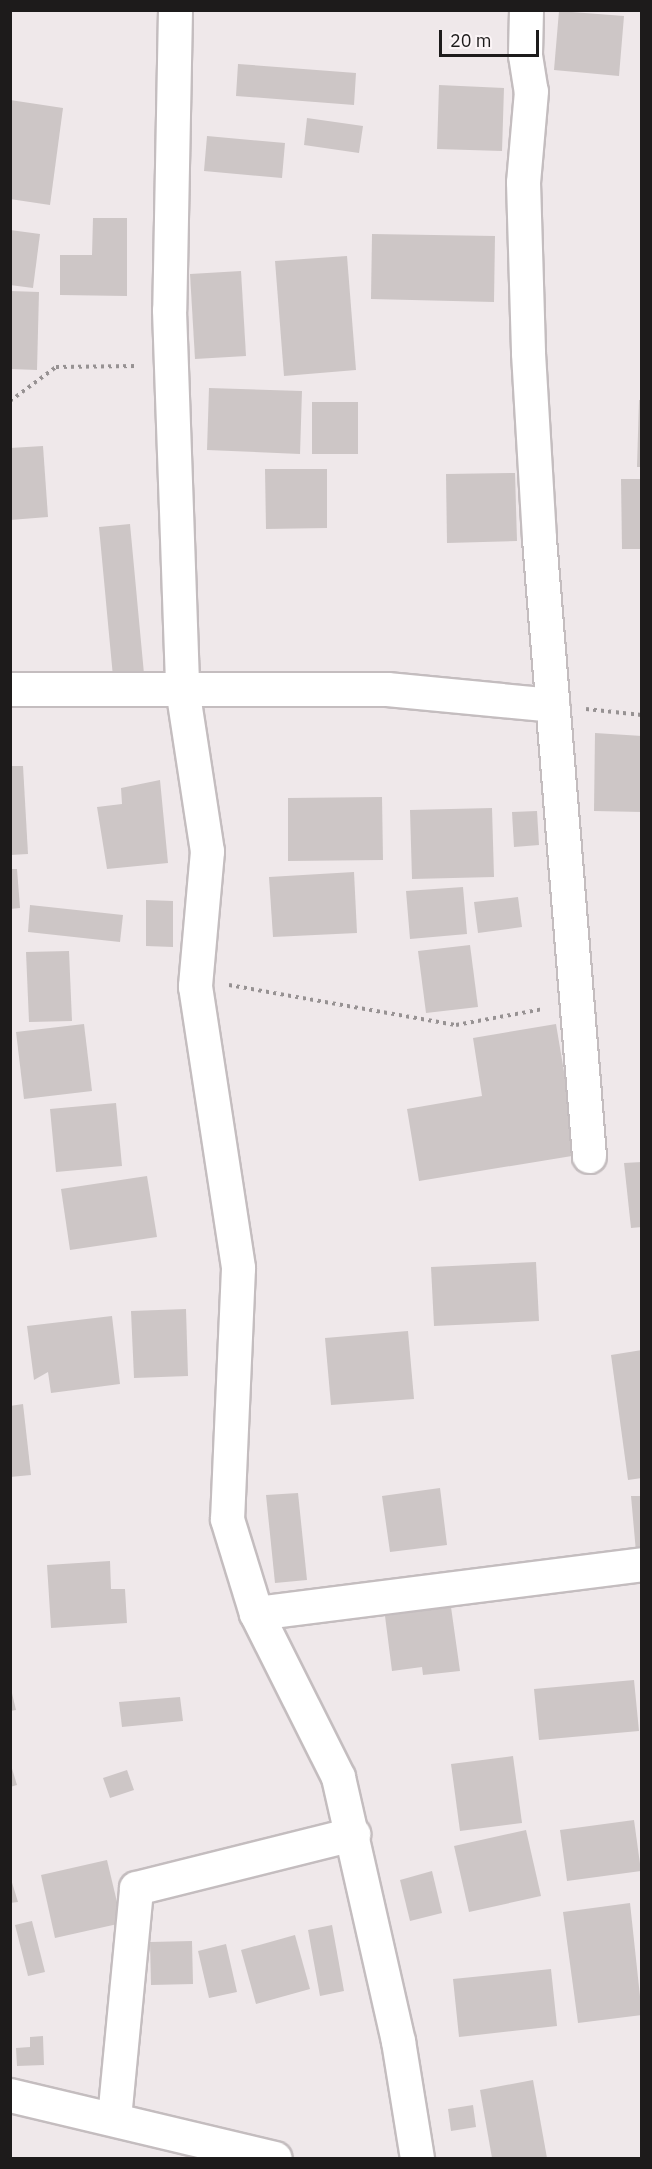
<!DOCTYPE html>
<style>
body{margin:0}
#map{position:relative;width:652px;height:2169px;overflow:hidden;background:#efe8ea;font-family:"IBM Plex Sans",sans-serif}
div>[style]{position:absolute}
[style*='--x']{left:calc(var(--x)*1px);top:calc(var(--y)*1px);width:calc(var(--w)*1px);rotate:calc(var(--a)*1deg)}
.building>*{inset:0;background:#cdc6c6}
.path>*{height:4px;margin-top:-2px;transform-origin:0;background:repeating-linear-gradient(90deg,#979293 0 3px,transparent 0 7.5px)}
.roads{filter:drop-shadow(2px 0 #c4bdbf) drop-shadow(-2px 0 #c4bdbf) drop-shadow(0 2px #c4bdbf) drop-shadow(0 -2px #c4bdbf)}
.minor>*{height:33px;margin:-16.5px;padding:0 16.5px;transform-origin:16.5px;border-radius:16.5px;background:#fff}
span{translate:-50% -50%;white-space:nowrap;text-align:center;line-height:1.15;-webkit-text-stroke:4.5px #fcf5f7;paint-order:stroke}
.frame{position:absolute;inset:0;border:12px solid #1d1b1b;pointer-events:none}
.scale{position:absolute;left:439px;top:30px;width:100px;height:27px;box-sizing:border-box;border:3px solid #1d1b1b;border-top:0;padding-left:8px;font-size:18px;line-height:21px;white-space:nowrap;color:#1d1b1b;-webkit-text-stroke:4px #fcf5f7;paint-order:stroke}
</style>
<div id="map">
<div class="building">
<div style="clip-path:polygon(559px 11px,624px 16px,619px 76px,554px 70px)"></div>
<div style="clip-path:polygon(238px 64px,356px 73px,354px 105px,236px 96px)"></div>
<div style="clip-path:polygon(439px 85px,504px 88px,502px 151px,437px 149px)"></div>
<div style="clip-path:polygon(10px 100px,63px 108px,50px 205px,10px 199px)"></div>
<div style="clip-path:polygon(307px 118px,363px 126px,359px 153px,304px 145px)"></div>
<div style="clip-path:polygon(207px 136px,285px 143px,282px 178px,204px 171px)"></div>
<div style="clip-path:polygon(93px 218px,127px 218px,127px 296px,60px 295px,60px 255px,92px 255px)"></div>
<div style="clip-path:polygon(10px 230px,40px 234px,33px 288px,10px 285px)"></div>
<div style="clip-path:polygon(372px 234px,495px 236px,494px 302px,371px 299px)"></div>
<div style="clip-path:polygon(347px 256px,356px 370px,284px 376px,275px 261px)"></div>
<div style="clip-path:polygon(241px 271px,246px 356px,195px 359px,190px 274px)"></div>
<div style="clip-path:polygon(10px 291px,39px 292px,37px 370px,10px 369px)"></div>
<div style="clip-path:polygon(209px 388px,302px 391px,300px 454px,207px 450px)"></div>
<div style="clip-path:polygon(639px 400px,642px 400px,642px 467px,637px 467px)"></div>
<div style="clip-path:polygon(312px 402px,358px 402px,358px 454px,312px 454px)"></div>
<div style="clip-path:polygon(43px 446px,48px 517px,10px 520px,10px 448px)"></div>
<div style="clip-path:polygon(265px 469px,327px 469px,327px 528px,266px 529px)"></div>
<div style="clip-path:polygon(515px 473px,517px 541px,447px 543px,446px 474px)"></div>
<div style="clip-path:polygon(621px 479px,642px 479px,642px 549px,622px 549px)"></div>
<div style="clip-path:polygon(130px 524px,144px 674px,113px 677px,99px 527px)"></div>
<div style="clip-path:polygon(595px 733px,642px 736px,642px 812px,594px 811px)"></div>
<div style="clip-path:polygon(10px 766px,23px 766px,28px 854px,10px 855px)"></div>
<div style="clip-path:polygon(160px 780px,168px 863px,107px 869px,97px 807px,122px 804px,121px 788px)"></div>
<div style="clip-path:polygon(382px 797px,383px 860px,288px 861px,288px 798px)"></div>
<div style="clip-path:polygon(492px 808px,494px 877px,412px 879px,410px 810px)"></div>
<div style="clip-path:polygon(537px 811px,539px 845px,514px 847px,512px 812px)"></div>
<div style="clip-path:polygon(10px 869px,17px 869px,20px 908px,10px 909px)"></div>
<div style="clip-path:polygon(354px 872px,357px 933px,273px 937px,269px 877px)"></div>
<div style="clip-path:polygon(463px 887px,467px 934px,410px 939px,406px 891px)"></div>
<div style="clip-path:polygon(518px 897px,522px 927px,478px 933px,474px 902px)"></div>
<div style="clip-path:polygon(146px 900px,173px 901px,173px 947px,146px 946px)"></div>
<div style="clip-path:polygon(30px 905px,123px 915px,120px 942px,28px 932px)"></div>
<div style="clip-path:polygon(470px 945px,478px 1007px,426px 1013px,418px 951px)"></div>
<div style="clip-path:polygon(69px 951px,72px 1021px,29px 1022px,26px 952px)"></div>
<div style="clip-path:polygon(84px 1024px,92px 1091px,24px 1099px,16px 1032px)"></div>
<div style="clip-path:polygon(556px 1024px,578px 1155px,419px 1181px,407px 1109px,482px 1096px,473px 1038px)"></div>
<div style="clip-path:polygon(116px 1103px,122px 1166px,56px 1172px,50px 1109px)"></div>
<div style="clip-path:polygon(642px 1162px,642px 1227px,631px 1228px,624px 1163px)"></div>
<div style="clip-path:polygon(147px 1176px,157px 1237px,70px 1250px,61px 1189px)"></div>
<div style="clip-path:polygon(536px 1262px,539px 1321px,434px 1326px,431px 1267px)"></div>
<div style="clip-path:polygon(186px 1309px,188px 1376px,134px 1378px,131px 1311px)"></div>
<div style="clip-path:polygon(112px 1316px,120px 1384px,51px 1393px,48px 1372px,34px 1380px,27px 1326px)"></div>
<div style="clip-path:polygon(408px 1331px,414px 1399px,331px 1405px,325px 1338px)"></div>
<div style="clip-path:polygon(642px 1350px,642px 1478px,628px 1480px,611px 1355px)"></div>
<div style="clip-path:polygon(23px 1404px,31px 1475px,10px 1477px,10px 1406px)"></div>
<div style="clip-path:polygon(440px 1488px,447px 1545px,390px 1552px,382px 1496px)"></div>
<div style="clip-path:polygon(298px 1493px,307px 1580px,275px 1583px,266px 1495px)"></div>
<div style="clip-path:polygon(631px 1496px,642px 1496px,642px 1551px,636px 1552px)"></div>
<div style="clip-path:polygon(110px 1561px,111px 1589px,125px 1589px,127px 1623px,51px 1628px,47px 1565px)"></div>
<div style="clip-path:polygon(451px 1607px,460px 1671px,423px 1675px,422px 1667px,392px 1671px,385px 1616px)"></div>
<div style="clip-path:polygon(634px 1680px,639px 1731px,539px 1740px,534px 1689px)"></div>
<div style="clip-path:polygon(10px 1685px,16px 1710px,10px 1711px)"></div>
<div style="clip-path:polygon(180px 1697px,183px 1721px,122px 1727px,119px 1702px)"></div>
<div style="clip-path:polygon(513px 1756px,522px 1823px,460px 1831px,451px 1764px)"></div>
<div style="clip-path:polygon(10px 1762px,17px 1785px,10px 1787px)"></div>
<div style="clip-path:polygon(127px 1770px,134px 1790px,110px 1798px,103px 1778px)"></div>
<div style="clip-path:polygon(634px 1820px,641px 1871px,567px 1881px,560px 1830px)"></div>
<div style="clip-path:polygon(526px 1830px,541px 1896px,469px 1912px,454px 1846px)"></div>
<div style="clip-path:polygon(107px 1860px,122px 1923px,55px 1938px,41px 1875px)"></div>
<div style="clip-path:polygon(432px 1871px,442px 1913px,410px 1921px,400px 1880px)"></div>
<div style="clip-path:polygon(10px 1876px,18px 1902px,10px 1903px)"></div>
<div style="clip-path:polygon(630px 1903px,642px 2015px,578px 2023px,563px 1912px)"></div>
<div style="clip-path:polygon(32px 1921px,45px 1972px,28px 1976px,15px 1925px)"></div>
<div style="clip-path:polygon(332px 1925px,344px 1991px,320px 1996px,308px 1930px)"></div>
<div style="clip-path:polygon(295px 1935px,310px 1989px,256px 2004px,241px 1950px)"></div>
<div style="clip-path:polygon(192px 1941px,193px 1984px,151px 1985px,150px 1942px)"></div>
<div style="clip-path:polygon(226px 1944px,237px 1992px,209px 1998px,198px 1951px)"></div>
<div style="clip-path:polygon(551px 1969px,557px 2026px,459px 2037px,453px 1979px)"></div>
<div style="clip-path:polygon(43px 2036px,44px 2065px,17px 2066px,16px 2048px,30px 2047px,30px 2037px)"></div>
<div style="clip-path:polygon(533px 2080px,547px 2158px,492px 2158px,480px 2090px)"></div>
<div style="clip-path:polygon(473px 2105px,476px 2127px,451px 2131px,448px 2109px)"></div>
</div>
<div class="path">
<div style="--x:10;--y:401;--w:57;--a:-36.5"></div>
<div style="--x:56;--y:367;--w:81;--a:-0.7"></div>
<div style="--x:586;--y:709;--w:56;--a:6.1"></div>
<div style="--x:229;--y:985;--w:230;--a:10"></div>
<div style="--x:456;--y:1025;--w:88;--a:-10.4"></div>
</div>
<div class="roads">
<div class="minor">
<div style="--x:175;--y:10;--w:300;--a:91.1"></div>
<div style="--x:169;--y:310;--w:378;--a:88"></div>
<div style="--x:182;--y:688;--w:165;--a:81.3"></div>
<div style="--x:207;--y:851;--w:136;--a:95.1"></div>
<div style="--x:195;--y:986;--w:285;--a:81.3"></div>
<div style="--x:238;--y:1268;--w:251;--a:92.5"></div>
<div style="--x:227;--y:1519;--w:98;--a:72.9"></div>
<div style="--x:256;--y:1613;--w:183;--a:63.4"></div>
<div style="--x:338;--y:1777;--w:271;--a:77.2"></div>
<div style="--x:398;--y:2041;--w:119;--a:80.8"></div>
<div style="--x:526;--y:10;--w:45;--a:91.3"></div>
<div style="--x:525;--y:55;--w:36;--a:81"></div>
<div style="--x:531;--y:91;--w:91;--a:95"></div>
<div style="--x:523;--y:182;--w:171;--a:88.3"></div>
<div style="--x:528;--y:353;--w:186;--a:86.6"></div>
<div style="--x:539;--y:539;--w:619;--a:85.37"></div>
<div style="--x:10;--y:689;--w:377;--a:0"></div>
<div style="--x:387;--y:689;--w:166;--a:5.5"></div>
<div style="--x:256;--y:1613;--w:389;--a:-7.2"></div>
<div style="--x:10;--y:2095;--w:272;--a:13.4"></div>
<div style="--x:114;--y:2118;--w:231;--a:-84.5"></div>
<div style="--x:136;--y:1888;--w:224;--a:-14"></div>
</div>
</div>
<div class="frame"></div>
<div class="scale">20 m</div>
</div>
